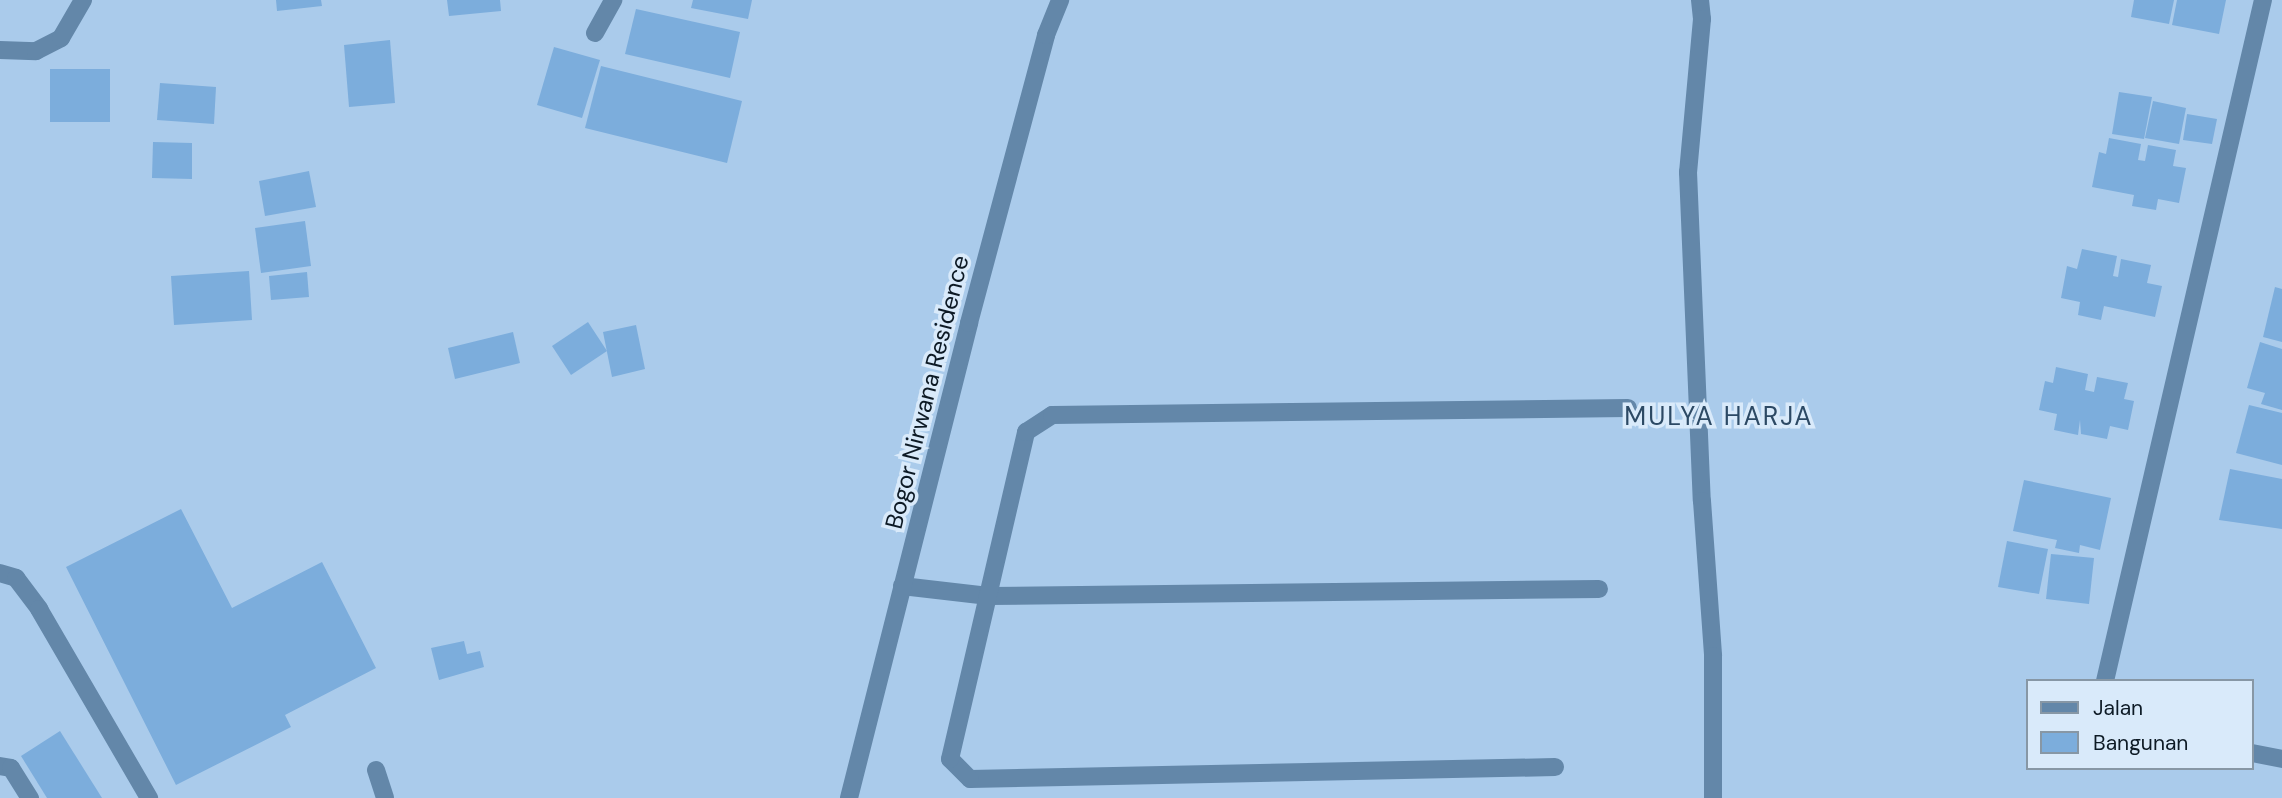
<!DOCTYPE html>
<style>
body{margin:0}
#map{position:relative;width:2282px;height:798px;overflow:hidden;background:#aacbeb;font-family:"DM Sans",sans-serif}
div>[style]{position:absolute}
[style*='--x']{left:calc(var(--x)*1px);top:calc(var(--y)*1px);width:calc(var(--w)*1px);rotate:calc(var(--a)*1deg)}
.building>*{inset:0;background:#7caddc}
.service>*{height:18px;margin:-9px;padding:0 9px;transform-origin:9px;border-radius:9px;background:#6387a9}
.minor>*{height:18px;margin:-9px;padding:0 9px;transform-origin:9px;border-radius:9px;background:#6387a9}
.tertiary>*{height:18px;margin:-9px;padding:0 9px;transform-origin:9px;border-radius:9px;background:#6387a9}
span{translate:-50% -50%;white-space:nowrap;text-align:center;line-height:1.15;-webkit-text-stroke:7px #d9eafa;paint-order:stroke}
.street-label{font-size:24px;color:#0d1a25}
.neighbourhood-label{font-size:26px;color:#2c4964;letter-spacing:2px}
.legend{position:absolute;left:2026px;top:679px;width:228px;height:91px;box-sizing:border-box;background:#d9eafa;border:2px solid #8797a5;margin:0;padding:9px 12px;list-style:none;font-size:21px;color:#0d1a25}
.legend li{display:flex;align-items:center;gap:14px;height:35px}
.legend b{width:35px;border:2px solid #8797a5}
</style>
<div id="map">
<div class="building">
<div style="clip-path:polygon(276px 0,321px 0,322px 6px,277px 11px)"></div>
<div style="clip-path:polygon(447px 0,500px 0,501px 11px,449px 16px)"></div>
<div style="clip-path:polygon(693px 0,752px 0,748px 19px,691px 8px)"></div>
<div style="clip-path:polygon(2134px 0,2174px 0,2169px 24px,2131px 17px)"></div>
<div style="clip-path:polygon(2177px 0,2226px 0,2219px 34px,2172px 25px)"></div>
<div style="clip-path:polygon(636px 9px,740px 32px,730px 78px,625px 54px)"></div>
<div style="clip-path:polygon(390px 40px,395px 103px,349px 107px,344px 45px)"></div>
<div style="clip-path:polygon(554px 47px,600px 60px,582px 118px,537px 105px)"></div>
<div style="clip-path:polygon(601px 66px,742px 101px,727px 163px,585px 128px)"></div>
<div style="clip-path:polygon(50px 69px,110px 69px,110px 122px,50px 122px)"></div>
<div style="clip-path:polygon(160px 83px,216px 87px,214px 124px,157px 120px)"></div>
<div style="clip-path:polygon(2119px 92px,2152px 97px,2144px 139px,2112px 134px)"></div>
<div style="clip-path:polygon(2153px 101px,2186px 108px,2179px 144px,2145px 138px)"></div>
<div style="clip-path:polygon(2187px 114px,2217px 119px,2212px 144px,2183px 140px)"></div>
<div style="clip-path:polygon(2109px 138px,2141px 144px,2138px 160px,2145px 161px,2148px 145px,2176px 150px,2173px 166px,2186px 168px,2179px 203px,2158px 199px,2156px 210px,2132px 206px,2134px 195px,2092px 187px,2099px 152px,2106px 154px)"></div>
<div style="clip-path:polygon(153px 142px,192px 143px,192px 179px,152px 178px)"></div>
<div style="clip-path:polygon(309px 171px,316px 207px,265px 216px,259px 181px)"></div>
<div style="clip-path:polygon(305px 221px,311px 266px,261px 273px,255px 228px)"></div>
<div style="clip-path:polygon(2082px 249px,2117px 256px,2113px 276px,2118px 277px,2121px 259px,2151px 265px,2147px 283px,2162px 286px,2155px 317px,2104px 306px,2101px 320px,2078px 315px,2080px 302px,2061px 298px,2067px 266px,2077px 269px)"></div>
<div style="clip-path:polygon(249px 271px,252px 320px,174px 325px,171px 276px)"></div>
<div style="clip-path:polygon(307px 272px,309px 297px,271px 300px,269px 276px)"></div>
<div style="clip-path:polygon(2275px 287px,2282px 289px,2282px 342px,2263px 337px)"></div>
<div style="clip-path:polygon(588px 322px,607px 351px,571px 375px,552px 346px)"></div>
<div style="clip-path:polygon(636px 325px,645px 369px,612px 377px,603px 332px)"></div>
<div style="clip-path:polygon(513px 332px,520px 363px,455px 379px,448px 348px)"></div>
<div style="clip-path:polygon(2260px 342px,2282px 349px,2282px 410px,2261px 404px,2265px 393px,2247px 388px)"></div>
<div style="clip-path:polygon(2056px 367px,2088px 374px,2085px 390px,2094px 392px,2097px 377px,2128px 383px,2124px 399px,2134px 401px,2128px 430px,2110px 426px,2107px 439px,2081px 434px,2080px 420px,2078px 435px,2054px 430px,2057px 414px,2039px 410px,2045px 381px,2053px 383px)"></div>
<div style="clip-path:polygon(2249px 405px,2282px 413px,2282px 465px,2236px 453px)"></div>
<div style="clip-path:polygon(2230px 469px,2282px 479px,2282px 529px,2219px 520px)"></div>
<div style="clip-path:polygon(2024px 480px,2111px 498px,2100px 550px,2080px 545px,2079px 553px,2055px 548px,2057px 540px,2013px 531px)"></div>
<div style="clip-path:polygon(181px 509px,232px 608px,322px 562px,376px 668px,285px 715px,291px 727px,176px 785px,66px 567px)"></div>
<div style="clip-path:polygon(2007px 541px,2048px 549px,2039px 594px,1998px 587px)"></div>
<div style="clip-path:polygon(2051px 554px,2094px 558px,2089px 604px,2046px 599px)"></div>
<div style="clip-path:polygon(464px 641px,467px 654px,480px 651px,484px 667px,439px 680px,431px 648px)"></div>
<div style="clip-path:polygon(60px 731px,102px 798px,47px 798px,21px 756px)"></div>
</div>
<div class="service">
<div style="--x:0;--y:573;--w:17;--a:17"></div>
<div style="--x:16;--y:578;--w:39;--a:53"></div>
<div style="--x:39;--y:609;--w:219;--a:59.8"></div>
<div style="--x:0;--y:766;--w:11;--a:10"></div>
<div style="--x:11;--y:768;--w:36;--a:58"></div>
<div style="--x:376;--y:770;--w:29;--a:72"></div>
</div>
<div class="minor">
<div style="--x:1700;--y:0;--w:19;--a:84"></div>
<div style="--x:1702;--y:19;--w:154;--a:95.2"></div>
<div style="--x:1688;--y:172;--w:329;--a:87.6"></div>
<div style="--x:1702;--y:501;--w:155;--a:85.9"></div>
<div style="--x:1713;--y:656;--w:142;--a:90"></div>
<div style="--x:595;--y:33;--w:38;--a:-61"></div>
<div style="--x:0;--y:50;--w:36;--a:2"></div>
<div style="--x:36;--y:51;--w:28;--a:-27"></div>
<div style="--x:61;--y:38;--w:44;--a:-59.9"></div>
<div style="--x:902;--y:586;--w:87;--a:6.6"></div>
<div style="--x:988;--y:596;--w:611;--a:-0.66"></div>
<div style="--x:2105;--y:681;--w:699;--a:-76.94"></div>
<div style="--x:2252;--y:753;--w:31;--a:11"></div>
<div style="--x:1555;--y:767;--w:585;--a:178.82"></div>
<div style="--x:970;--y:779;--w:28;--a:-135"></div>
<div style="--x:950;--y:759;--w:336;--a:-76.9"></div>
<div style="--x:1026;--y:432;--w:31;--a:-33"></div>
<div style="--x:1052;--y:415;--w:576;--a:-0.7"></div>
</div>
<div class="tertiary">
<div style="--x:849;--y:798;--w:490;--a:-75.8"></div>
<div style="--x:969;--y:323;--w:298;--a:-75"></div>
<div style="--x:1046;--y:35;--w:38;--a:-68"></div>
</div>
<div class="street-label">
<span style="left:927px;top:392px;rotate:-76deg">Bogor Nirwana Residence</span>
</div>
<div class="neighbourhood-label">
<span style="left:1719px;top:417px">MULYA HARJA</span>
</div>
<ul class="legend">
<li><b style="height:9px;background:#6387a9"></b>Jalan</li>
<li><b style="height:19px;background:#7caddc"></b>Bangunan</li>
</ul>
</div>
